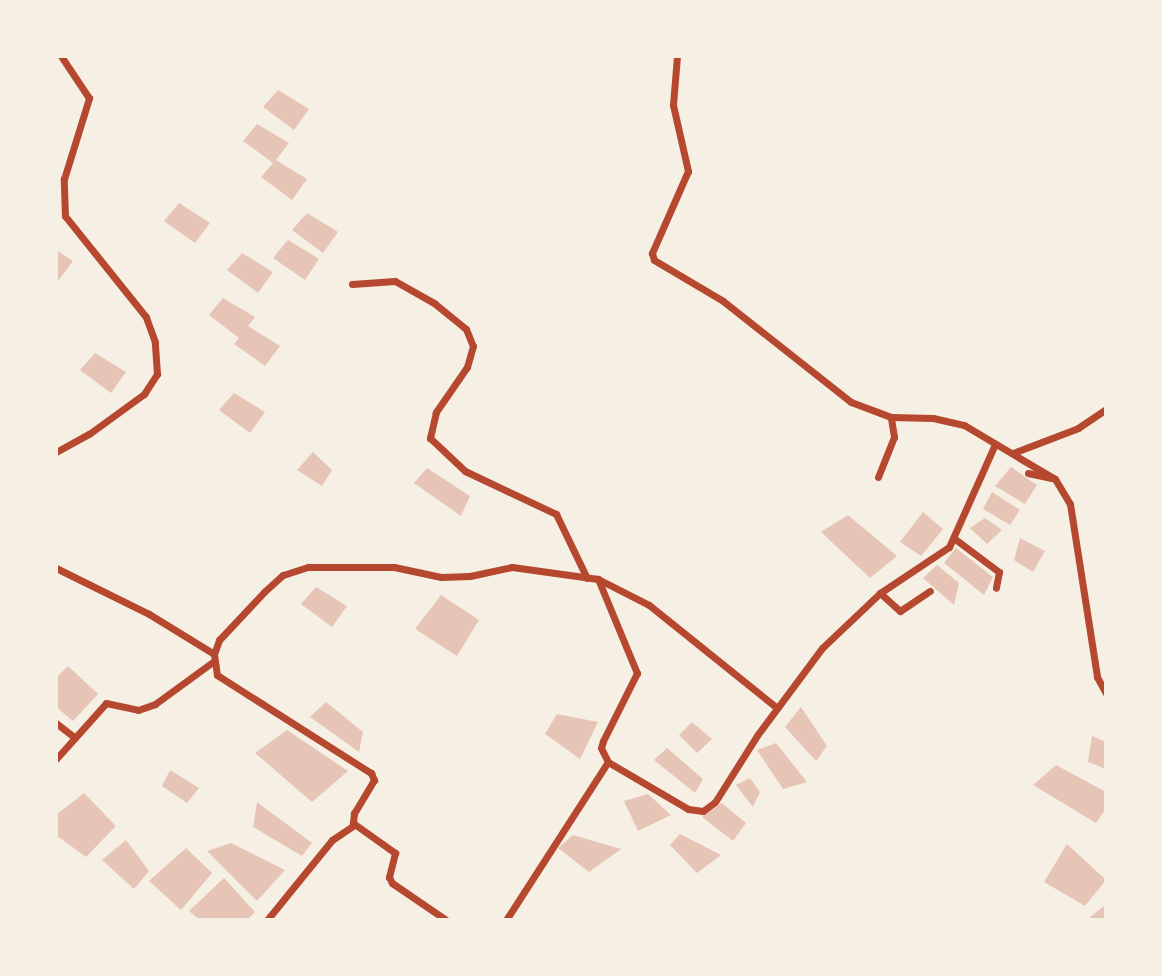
<!DOCTYPE html>
<style>
body{margin:0}
#map{position:relative;width:1162px;height:976px;overflow:hidden;background:#f6efe4;font-family:Montserrat,sans-serif}
div>[style]{position:absolute}
[style*='--x']{left:calc(var(--x)*1px);top:calc(var(--y)*1px);width:calc(var(--w)*1px);rotate:calc(var(--a)*1deg)}
.building>*{inset:0;background:#e6c5b7}
.minor>*{height:7px;margin:-3.5px;padding:0 3.5px;transform-origin:3.5px;border-radius:3.5px;background:#b5482f}
span{translate:-50% -50%;white-space:nowrap;text-align:center;line-height:1.15;-webkit-text-stroke:5px #f6efe4;paint-order:stroke}
.frame{position:absolute;inset:0;border:58px solid #f6efe4;pointer-events:none}
</style>
<div id="map">
<div class="building">
<div style="clip-path:polygon(278px 90px,309px 109px,294px 130px,263px 107px)"></div>
<div style="clip-path:polygon(257px 124px,289px 143px,276px 160px,307px 179px,292px 200px,261px 177px,273px 163px,243px 141px)"></div>
<div style="clip-path:polygon(179px 203px,210px 223px,195px 243px,164px 221px)"></div>
<div style="clip-path:polygon(307px 213px,338px 232px,323px 253px,292px 230px)"></div>
<div style="clip-path:polygon(288px 240px,319px 259px,305px 280px,273px 258px)"></div>
<div style="clip-path:polygon(56px 250px,73px 261px,58px 281px,56px 280px)"></div>
<div style="clip-path:polygon(242px 253px,273px 272px,258px 293px,227px 270px)"></div>
<div style="clip-path:polygon(223px 298px,255px 317px,248px 326px,280px 346px,265px 366px,234px 344px,239px 338px,209px 315px)"></div>
<div style="clip-path:polygon(95px 353px,126px 372px,111px 393px,80px 370px)"></div>
<div style="clip-path:polygon(234px 393px,265px 412px,250px 433px,219px 410px)"></div>
<div style="clip-path:polygon(313px 452px,332px 470px,322px 486px,297px 470px)"></div>
<div style="clip-path:polygon(1011px 467px,1037px 485px,1025px 504px,995px 486px)"></div>
<div style="clip-path:polygon(427px 468px,470px 496px,461px 516px,414px 483px)"></div>
<div style="clip-path:polygon(992px 492px,1020px 510px,1010px 525px,983px 509px)"></div>
<div style="clip-path:polygon(923px 512px,943px 529px,921px 556px,900px 542px)"></div>
<div style="clip-path:polygon(848px 515px,897px 556px,870px 578px,821px 532px)"></div>
<div style="clip-path:polygon(985px 518px,1002px 530px,987px 544px,970px 528px)"></div>
<div style="clip-path:polygon(1020px 538px,1045px 551px,1033px 572px,1014px 560px)"></div>
<div style="clip-path:polygon(956px 548px,993px 577px,984px 595px,944px 563px)"></div>
<div style="clip-path:polygon(937px 565px,959px 583px,954px 605px,923px 578px)"></div>
<div style="clip-path:polygon(316px 587px,347px 606px,332px 627px,301px 604px)"></div>
<div style="clip-path:polygon(441px 595px,479px 620px,457px 656px,415px 629px)"></div>
<div style="clip-path:polygon(68px 666px,98px 694px,73px 721px,56px 707px,56px 678px)"></div>
<div style="clip-path:polygon(326px 702px,363px 732px,359px 752px,310px 717px)"></div>
<div style="clip-path:polygon(801px 707px,827px 746px,816px 761px,785px 727px)"></div>
<div style="clip-path:polygon(557px 714px,598px 722px,580px 759px,545px 734px)"></div>
<div style="clip-path:polygon(692px 722px,712px 739px,697px 753px,679px 735px)"></div>
<div style="clip-path:polygon(287px 730px,348px 771px,312px 802px,255px 753px)"></div>
<div style="clip-path:polygon(1092px 736px,1106px 742px,1106px 769px,1088px 762px)"></div>
<div style="clip-path:polygon(776px 743px,807px 782px,783px 789px,757px 750px)"></div>
<div style="clip-path:polygon(667px 748px,703px 779px,695px 793px,654px 760px)"></div>
<div style="clip-path:polygon(1056px 765px,1106px 792px,1106px 808px,1096px 823px,1033px 785px)"></div>
<div style="clip-path:polygon(170px 770px,199px 788px,187px 803px,162px 786px)"></div>
<div style="clip-path:polygon(750px 778px,760px 792px,753px 807px,736px 785px)"></div>
<div style="clip-path:polygon(84px 793px,116px 826px,86px 857px,56px 835px,56px 815px)"></div>
<div style="clip-path:polygon(648px 794px,671px 815px,638px 831px,624px 801px)"></div>
<div style="clip-path:polygon(257px 802px,312px 843px,302px 856px,253px 827px)"></div>
<div style="clip-path:polygon(722px 803px,746px 823px,733px 841px,702px 817px)"></div>
<div style="clip-path:polygon(680px 834px,721px 855px,697px 873px,670px 845px)"></div>
<div style="clip-path:polygon(573px 835px,621px 849px,589px 872px,558px 848px)"></div>
<div style="clip-path:polygon(126px 840px,149px 871px,134px 889px,102px 860px)"></div>
<div style="clip-path:polygon(231px 843px,285px 870px,257px 901px,207px 851px)"></div>
<div style="clip-path:polygon(1067px 844px,1106px 880px,1085px 906px,1044px 882px)"></div>
<div style="clip-path:polygon(186px 848px,212px 873px,181px 910px,149px 881px)"></div>
<div style="clip-path:polygon(224px 878px,255px 912px,247px 920px,200px 920px,189px 911px)"></div>
<div style="clip-path:polygon(1106px 904px,1106px 920px,1089px 918px)"></div>
</div>
<div class="minor">
<div style="--x:677;--y:56;--w:49;--a:94.7"></div>
<div style="--x:673;--y:105;--w:68;--a:77.2"></div>
<div style="--x:688;--y:171;--w:90;--a:113.7"></div>
<div style="--x:652;--y:253;--w:7;--a:74"></div>
<div style="--x:654;--y:260;--w:80;--a:30.7"></div>
<div style="--x:723;--y:301;--w:163;--a:38.3"></div>
<div style="--x:851;--y:402;--w:43;--a:20.6"></div>
<div style="--x:891;--y:417;--w:42;--a:1.4"></div>
<div style="--x:933;--y:418;--w:32;--a:13"></div>
<div style="--x:964;--y:425;--w:106;--a:30.7"></div>
<div style="--x:1055;--y:479;--w:29;--a:59"></div>
<div style="--x:1070;--y:504;--w:175;--a:81.1"></div>
<div style="--x:1097;--y:677;--w:18;--a:61"></div>
<div style="--x:352;--y:284;--w:43;--a:-4"></div>
<div style="--x:395;--y:281;--w:45;--a:29.4"></div>
<div style="--x:434;--y:303;--w:41;--a:39.1"></div>
<div style="--x:466;--y:329;--w:18;--a:68"></div>
<div style="--x:473;--y:346;--w:22;--a:106"></div>
<div style="--x:467;--y:367;--w:55;--a:124.6"></div>
<div style="--x:436;--y:412;--w:27;--a:103"></div>
<div style="--x:430;--y:438;--w:48;--a:43.3"></div>
<div style="--x:465;--y:471;--w:101;--a:25.3"></div>
<div style="--x:556;--y:514;--w:71;--a:64.2"></div>
<div style="--x:56;--y:452;--w:38;--a:-29"></div>
<div style="--x:89;--y:434;--w:68;--a:-36"></div>
<div style="--x:144;--y:394;--w:24;--a:-57"></div>
<div style="--x:157;--y:374;--w:32;--a:-94"></div>
<div style="--x:155;--y:342;--w:27;--a:-110"></div>
<div style="--x:146;--y:317;--w:129;--a:-128.7"></div>
<div style="--x:65;--y:216;--w:37;--a:-92"></div>
<div style="--x:64;--y:179;--w:85;--a:-72.8"></div>
<div style="--x:89;--y:98;--w:50;--a:-123.7"></div>
<div style="--x:1013;--y:453;--w:70;--a:-21"></div>
<div style="--x:1078;--y:428;--w:34;--a:-34"></div>
<div style="--x:1028;--y:473;--w:24;--a:12"></div>
<div style="--x:878;--y:477;--w:43;--a:-68.2"></div>
<div style="--x:894;--y:437;--w:20;--a:-99"></div>
<div style="--x:955;--y:539;--w:55;--a:36.9"></div>
<div style="--x:999;--y:572;--w:16;--a:101"></div>
<div style="--x:56;--y:568;--w:104;--a:26.3"></div>
<div style="--x:149;--y:614;--w:76;--a:31.6"></div>
<div style="--x:214;--y:654;--w:15;--a:-70"></div>
<div style="--x:219;--y:640;--w:67;--a:-46.8"></div>
<div style="--x:265;--y:591;--w:24;--a:-42"></div>
<div style="--x:283;--y:575;--w:26;--a:-18"></div>
<div style="--x:308;--y:567;--w:86;--a:0"></div>
<div style="--x:394;--y:567;--w:48;--a:12"></div>
<div style="--x:441;--y:577;--w:29;--a:-2"></div>
<div style="--x:470;--y:576;--w:43;--a:-12.1"></div>
<div style="--x:512;--y:567;--w:87;--a:7.9"></div>
<div style="--x:598;--y:579;--w:57;--a:27"></div>
<div style="--x:649;--y:605;--w:164;--a:38.8"></div>
<div style="--x:598;--y:579;--w:102;--a:67.5"></div>
<div style="--x:637;--y:673;--w:76;--a:116.6"></div>
<div style="--x:603;--y:741;--w:7;--a:106"></div>
<div style="--x:601;--y:748;--w:16;--a:63"></div>
<div style="--x:880;--y:593;--w:27;--a:42"></div>
<div style="--x:900;--y:611;--w:36;--a:-34"></div>
<div style="--x:214;--y:654;--w:21;--a:82"></div>
<div style="--x:217;--y:675;--w:183;--a:32.5"></div>
<div style="--x:371;--y:773;--w:8;--a:67"></div>
<div style="--x:374;--y:780;--w:39;--a:121"></div>
<div style="--x:354;--y:813;--w:10;--a:96"></div>
<div style="--x:353;--y:823;--w:52;--a:35.5"></div>
<div style="--x:395;--y:853;--w:25;--a:104"></div>
<div style="--x:389;--y:877;--w:7;--a:63"></div>
<div style="--x:392;--y:883;--w:65;--a:34.4"></div>
<div style="--x:56;--y:723;--w:24;--a:38"></div>
<div style="--x:56;--y:759;--w:75;--a:-48.2"></div>
<div style="--x:106;--y:703;--w:33;--a:12"></div>
<div style="--x:138;--y:710;--w:18;--a:-19"></div>
<div style="--x:155;--y:704;--w:73;--a:-36.1"></div>
<div style="--x:267;--y:920;--w:103;--a:-50.9"></div>
<div style="--x:332;--y:840;--w:27;--a:-34"></div>
<div style="--x:506;--y:920;--w:188;--a:-57.2"></div>
<div style="--x:608;--y:762;--w:93;--a:30.4"></div>
<div style="--x:688;--y:809;--w:15;--a:8"></div>
<div style="--x:703;--y:811;--w:15;--a:-37"></div>
<div style="--x:715;--y:802;--w:80;--a:-57.7"></div>
<div style="--x:758;--y:734;--w:107;--a:-53.3"></div>
<div style="--x:822;--y:648;--w:80;--a:-43.5"></div>
<div style="--x:880;--y:593;--w:83;--a:-33.7"></div>
<div style="--x:949;--y:547;--w:113;--a:-65.9"></div>
</div>
<div class="frame"></div>
</div>
